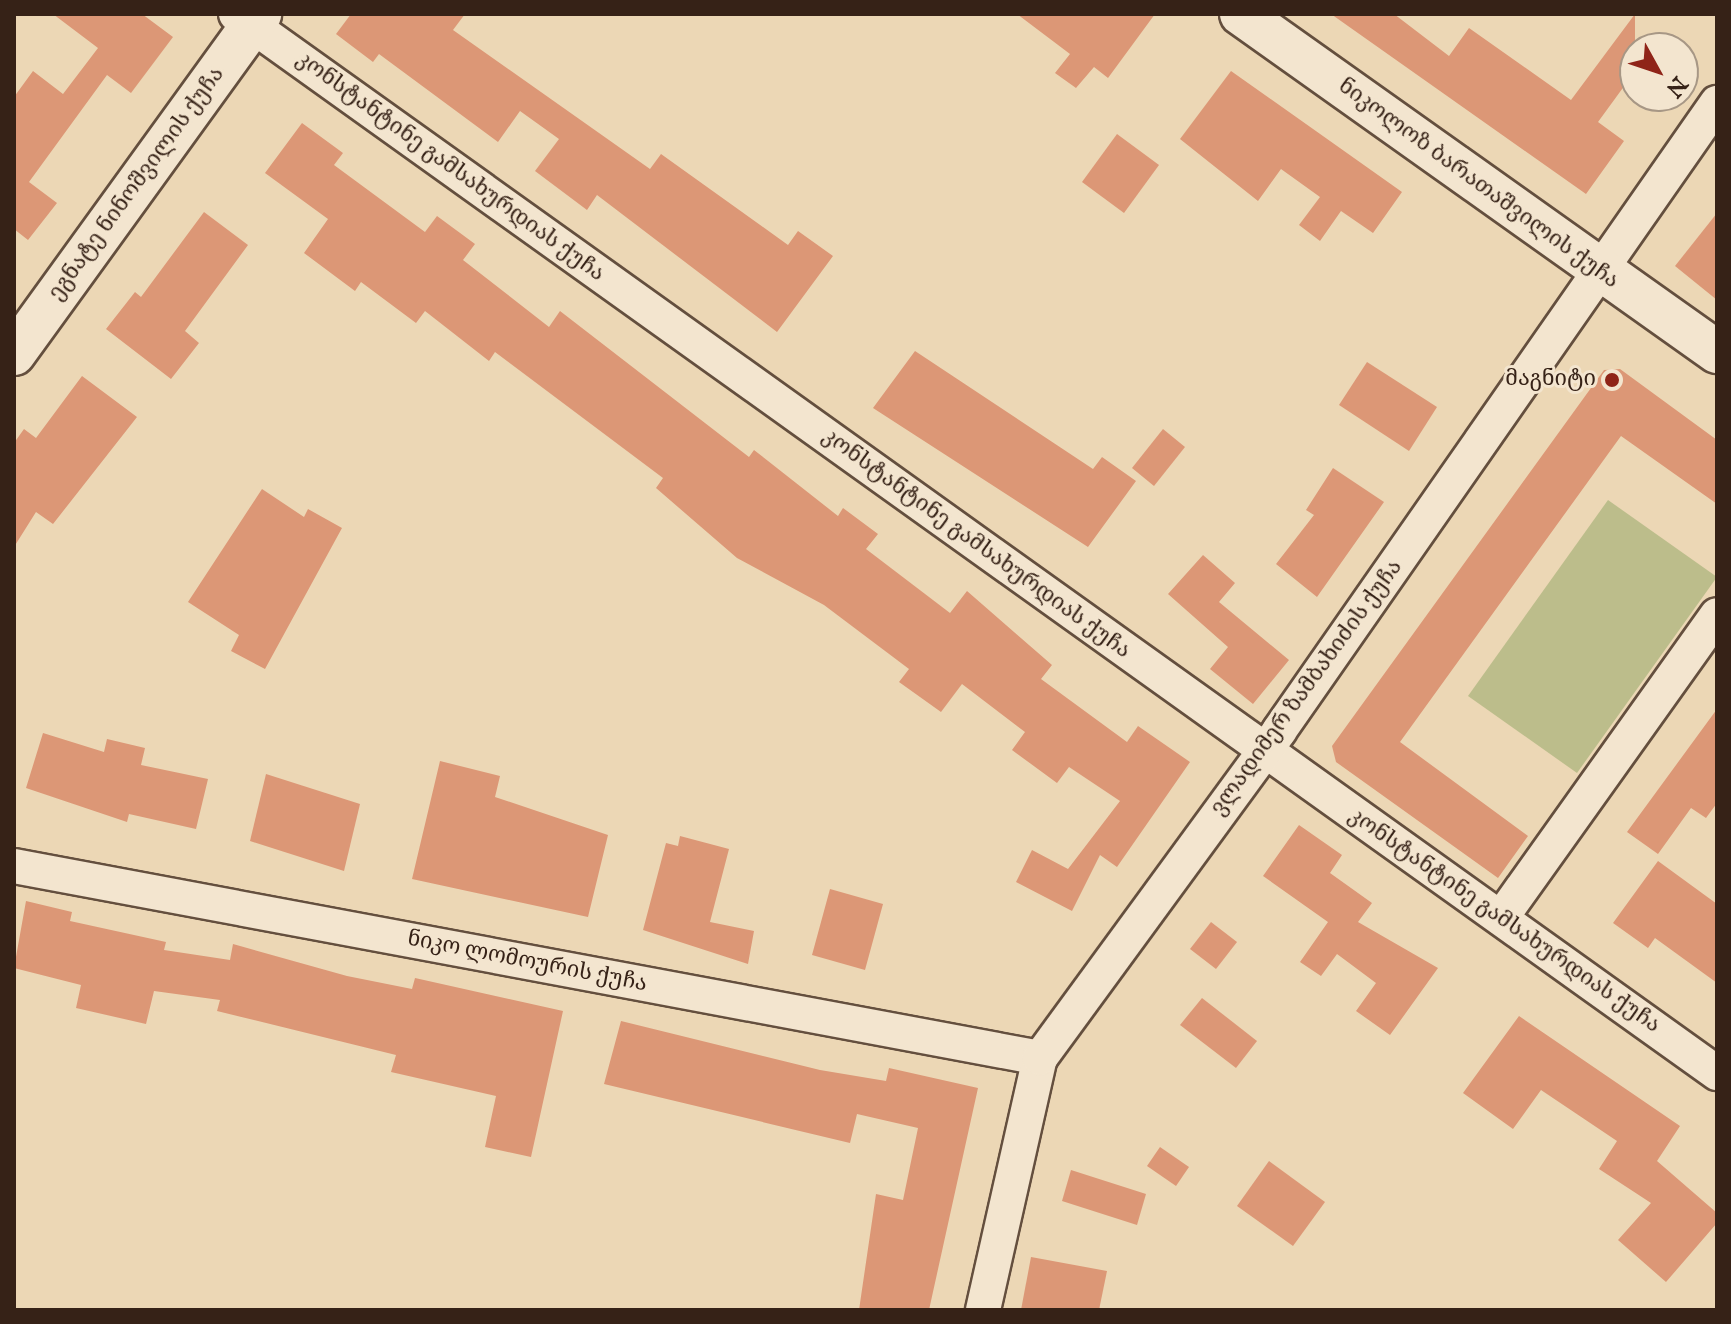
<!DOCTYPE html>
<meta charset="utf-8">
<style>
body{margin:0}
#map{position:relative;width:1731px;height:1324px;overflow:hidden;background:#ecd7b5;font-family:"IM FELL English","Noto Serif Georgian",serif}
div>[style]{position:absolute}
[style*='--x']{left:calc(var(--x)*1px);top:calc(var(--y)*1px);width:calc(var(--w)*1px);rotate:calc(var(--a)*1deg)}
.green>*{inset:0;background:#bcbd8b}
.building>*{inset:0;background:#dc9776}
.roads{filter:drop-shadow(2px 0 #644f3e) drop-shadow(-2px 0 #644f3e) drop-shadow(0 2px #644f3e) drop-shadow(0 -2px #644f3e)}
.minor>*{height:34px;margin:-17px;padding:0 17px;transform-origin:17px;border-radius:17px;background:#f3e5cf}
.tertiary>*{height:42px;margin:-21px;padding:0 21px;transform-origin:21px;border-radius:21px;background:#f3e5cf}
.dots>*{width:22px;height:22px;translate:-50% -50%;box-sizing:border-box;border:4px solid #f3e5cf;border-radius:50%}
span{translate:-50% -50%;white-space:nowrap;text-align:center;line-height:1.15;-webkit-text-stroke:6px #f3e5cf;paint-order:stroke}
.street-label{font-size:22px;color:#362217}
.poi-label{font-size:22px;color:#362217}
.right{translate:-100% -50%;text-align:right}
.frame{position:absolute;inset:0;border:16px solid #362217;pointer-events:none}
.north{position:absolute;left:1619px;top:32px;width:80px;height:80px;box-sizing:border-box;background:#f3e5cf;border:2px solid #a79785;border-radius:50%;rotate:130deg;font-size:22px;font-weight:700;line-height:32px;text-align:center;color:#362217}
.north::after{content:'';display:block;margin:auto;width:28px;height:36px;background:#8f2418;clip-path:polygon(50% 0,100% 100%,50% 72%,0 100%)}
</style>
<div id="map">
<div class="green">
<div style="clip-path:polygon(1608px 500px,1717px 577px,1577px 773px,1468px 696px)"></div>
</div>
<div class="building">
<div style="clip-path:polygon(53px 14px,142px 14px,173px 37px,131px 93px,107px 75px,29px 182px,57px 203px,28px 240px,14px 229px,14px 97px,33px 71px,63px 94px,98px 48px)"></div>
<div style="clip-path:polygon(351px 14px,465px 14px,453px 30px,650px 169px,661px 154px,788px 245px,798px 231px,833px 256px,777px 332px,597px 195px,587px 210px,535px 171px,559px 139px,520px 111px,498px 142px,379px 54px,373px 62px,336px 34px)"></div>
<div style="clip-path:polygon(1017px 14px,1155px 14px,1108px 78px,1094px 67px,1076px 88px,1055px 73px,1070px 54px)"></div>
<div style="clip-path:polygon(1331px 14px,1394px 14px,1449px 56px,1469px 28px,1571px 100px,1635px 14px,1635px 92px,1625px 85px,1598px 122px,1624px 141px,1586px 194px)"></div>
<div style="clip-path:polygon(1231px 71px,1402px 192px,1373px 233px,1341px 211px,1320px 241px,1299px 225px,1320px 197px,1281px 169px,1258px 201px,1180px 139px)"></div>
<div style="clip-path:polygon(302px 123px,343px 153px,334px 165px,425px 232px,437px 216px,475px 244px,463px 260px,549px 327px,560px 311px,749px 457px,754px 450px,838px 516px,843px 508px,878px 534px,866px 549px,950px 613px,967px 591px,1052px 665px,1041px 679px,1127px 742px,1138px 726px,1190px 762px,1117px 867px,1100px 855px,1072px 911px,1016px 882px,1032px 850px,1068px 869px,1120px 801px,1069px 767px,1057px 783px,1012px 750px,1025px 732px,962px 684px,941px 712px,899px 682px,909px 669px,824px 605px,737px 558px,656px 488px,663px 478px,495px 352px,489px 361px,425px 311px,416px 323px,361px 282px,355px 291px,304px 253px,328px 219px,265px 173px)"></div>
<div style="clip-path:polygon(1117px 134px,1159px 165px,1124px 213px,1082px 182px)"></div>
<div style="clip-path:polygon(204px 212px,248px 245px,185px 331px,199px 343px,171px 379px,106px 329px,135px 292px,141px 297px)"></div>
<div style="clip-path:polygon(1717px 213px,1717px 300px,1675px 266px)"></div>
<div style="clip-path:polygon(915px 351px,1093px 469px,1102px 457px,1136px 481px,1088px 547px,873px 408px)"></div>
<div style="clip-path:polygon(1367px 362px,1437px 407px,1409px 451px,1339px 405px)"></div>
<div style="clip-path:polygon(1620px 369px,1717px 440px,1717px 504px,1621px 436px,1400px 742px,1528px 836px,1498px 878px,1336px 762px,1332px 746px,1604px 370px)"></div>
<div style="clip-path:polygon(82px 376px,137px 417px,53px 524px,36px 512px,14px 547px,14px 443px,24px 429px,36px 438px)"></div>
<div style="clip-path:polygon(1163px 429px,1185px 447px,1154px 486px,1132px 468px)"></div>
<div style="clip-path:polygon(1333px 468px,1384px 502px,1317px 597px,1276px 564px,1314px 515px,1306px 510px)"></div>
<div style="clip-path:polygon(262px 489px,304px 517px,308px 509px,342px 528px,265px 669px,231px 651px,239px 635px,188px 602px)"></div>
<div style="clip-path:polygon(1203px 555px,1235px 583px,1219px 602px,1289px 660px,1253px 704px,1210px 669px,1228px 647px,1168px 594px)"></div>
<div style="clip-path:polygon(1717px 709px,1717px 803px,1706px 818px,1691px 808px,1658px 854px,1627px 832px)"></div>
<div style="clip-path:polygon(43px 733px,104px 752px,107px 739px,145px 748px,141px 765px,208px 779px,196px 829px,129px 814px,127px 822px,26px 788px)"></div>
<div style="clip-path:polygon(440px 761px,500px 776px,495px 797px,608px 835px,588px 917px,412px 879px)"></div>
<div style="clip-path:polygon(266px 774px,360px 804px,344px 871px,250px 841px)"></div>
<div style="clip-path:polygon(1299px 825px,1342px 855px,1330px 873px,1372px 903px,1358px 922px,1438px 968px,1390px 1035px,1356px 1011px,1376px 983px,1337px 954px,1321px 976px,1300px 962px,1328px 922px,1263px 876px)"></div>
<div style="clip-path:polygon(680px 836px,729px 849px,710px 922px,754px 931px,748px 964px,643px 930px,666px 843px,678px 846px)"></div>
<div style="clip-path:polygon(1658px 861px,1717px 904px,1717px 983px,1655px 938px,1648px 948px,1613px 923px)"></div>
<div style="clip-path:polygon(830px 889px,883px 904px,865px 970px,812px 955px)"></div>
<div style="clip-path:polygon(26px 901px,72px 912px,70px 921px,166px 942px,164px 950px,230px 960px,233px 944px,347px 976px,412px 989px,415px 978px,563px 1011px,531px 1157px,485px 1147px,496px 1096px,391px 1072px,396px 1055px,217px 1011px,220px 1000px,154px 991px,146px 1024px,76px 1008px,81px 985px,14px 968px)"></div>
<div style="clip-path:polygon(1211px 922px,1237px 942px,1216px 969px,1190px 949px)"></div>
<div style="clip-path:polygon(1202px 998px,1257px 1041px,1236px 1068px,1180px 1025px)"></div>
<div style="clip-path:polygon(1519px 1016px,1680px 1126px,1657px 1161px,1717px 1213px,1717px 1223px,1666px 1282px,1618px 1240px,1651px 1203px,1599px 1169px,1617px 1141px,1541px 1090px,1513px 1129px,1463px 1093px)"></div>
<div style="clip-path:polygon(621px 1021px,820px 1070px,886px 1081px,889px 1068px,978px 1088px,929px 1310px,859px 1310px,876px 1194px,903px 1200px,918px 1128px,857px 1114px,850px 1143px,604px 1084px)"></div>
<div style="clip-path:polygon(1160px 1147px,1189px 1167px,1176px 1186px,1147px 1166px)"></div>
<div style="clip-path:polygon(1269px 1161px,1325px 1202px,1293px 1246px,1237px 1206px)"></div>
<div style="clip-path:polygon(1071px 1170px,1146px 1194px,1137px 1225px,1062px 1201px)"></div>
<div style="clip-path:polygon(1031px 1257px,1107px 1271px,1099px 1310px,1021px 1310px)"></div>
</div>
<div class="roads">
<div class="minor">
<div style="--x:236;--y:14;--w:1821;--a:35.57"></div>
<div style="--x:14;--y:866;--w:1044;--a:10.6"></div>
<div style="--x:1501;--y:918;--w:372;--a:-54.5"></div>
<div style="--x:983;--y:1310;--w:258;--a:-77.3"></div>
<div style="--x:1040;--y:1058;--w:405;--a:-53.8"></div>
<div style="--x:1279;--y:731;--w:766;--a:-55.11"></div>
</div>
<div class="tertiary">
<div style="--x:1241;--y:14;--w:584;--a:35.38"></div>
<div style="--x:14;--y:354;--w:420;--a:-54.1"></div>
</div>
</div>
<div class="dots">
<div style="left:1612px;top:380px;background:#8f2418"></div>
</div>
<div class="street-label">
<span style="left:450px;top:167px;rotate:36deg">კონსტანტინე გამსახურდიას ქუჩა</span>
<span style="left:137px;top:184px;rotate:-54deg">ეგნატე ნინოშვილის ქუჩა</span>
<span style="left:1478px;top:184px;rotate:36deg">ნიკოლოზ ბარათაშვილის ქუჩა</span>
<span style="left:976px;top:544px;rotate:36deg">კონსტანტინე გამსახურდიას ქუჩა</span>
<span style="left:1307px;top:688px;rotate:-54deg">ვლადიმერ ზამბახიძის ქუჩა</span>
<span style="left:1504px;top:921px;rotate:35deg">კონსტანტინე გამსახურდიას ქუჩა</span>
<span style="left:527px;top:962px;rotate:11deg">ნიკო ლომოურის ქუჩა</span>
</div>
<div class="poi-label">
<span class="right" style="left:1596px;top:380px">მაგნიტი</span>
</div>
<div class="frame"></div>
<div class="north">N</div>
</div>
